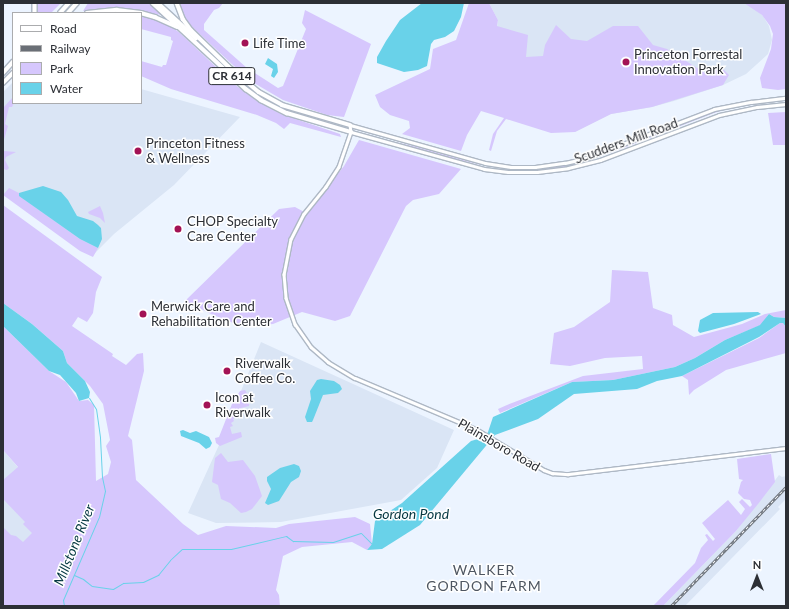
<!DOCTYPE html>
<style>
body{margin:0}
#map{position:relative;width:789px;height:609px;overflow:hidden;background:#ecf4ff;font-family:Lato,sans-serif}
div>[style]{position:absolute}
[style*='--x']{left:calc(var(--x)*1px);top:calc(var(--y)*1px);width:calc(var(--w)*1px);rotate:calc(var(--a)*1deg)}
.built>*{inset:0;background:#dae5f5}
.green>*{inset:0;background:#d6c7fd}
.water>*{inset:0;background:#69d2e9}
.stream>*{height:1px;margin:-0.5px;padding:0 0.5px;transform-origin:0.5px;border-radius:0.5px;background:#69d2e9}
.roads{filter:drop-shadow(1px 0 #aeb8c5) drop-shadow(-1px 0 #aeb8c5) drop-shadow(0 1px #aeb8c5) drop-shadow(0 -1px #aeb8c5)}
.tertiary>*{height:2.5px;margin:-1.25px;padding:0 1.25px;transform-origin:1.25px;border-radius:1.25px;background:#fff}
.secondary>*{height:3px;margin:-1.5px;padding:0 1.5px;transform-origin:1.5px;border-radius:1.5px;background:#fff}
.trunk>*{height:3.5px;margin:-1.75px;padding:0 1.75px;transform-origin:1.75px;border-radius:1.75px;background:#fff}
.rail>*{height:2.5px;margin-top:-1.25px;transform-origin:0;background:repeating-linear-gradient(90deg,#fff 0 3px,#6a6f76 0 6px);box-sizing:border-box;border-block:1px solid #6a6f76}
.dots>*{width:11px;height:11px;translate:-50% -50%;box-sizing:border-box;border:2px solid #fff;border-radius:50%}
span{translate:-50% -50%;white-space:nowrap;text-align:center;line-height:1.15;-webkit-text-stroke:3px #fff;paint-order:stroke}
.shield-label span{padding:1px 3px;background:#fff;border:1px solid;border-radius:3px;-webkit-text-stroke-width:0}
.shield-label{font-size:12px;color:#2c2f35;font-weight:700}
.poi-label{font-size:13px;color:#2c2f35}
.left{translate:0 -50%;text-align:left}
.street-label{font-size:13px;color:#2c2f35}
.water-label{font-size:14px;color:#043741;font-style:italic}
.neighbourhood-label{font-size:14px;color:#4e5661;letter-spacing:1px}
.frame{position:absolute;inset:0;border:4px solid #2c2f35;pointer-events:none}
.legend{position:absolute;left:12px;top:12px;width:130px;height:92px;box-sizing:border-box;background:#fff;border:1px solid #abacae;margin:0;padding:5px 7px;list-style:none;font-size:12px;color:#2c2f35}
.legend li{display:flex;align-items:center;gap:8px;height:20px}
.legend b{width:20px;border:1px solid #abacae}
.north{position:absolute;left:737px;top:557px;width:40px;height:40px;-webkit-text-stroke:3px #fff;paint-order:stroke;rotate:0deg;font-size:11px;font-weight:700;line-height:16px;text-align:center;color:#2c2f35}
.north::after{content:'';display:block;margin:auto;width:14px;height:18px;background:#2c2f35;clip-path:polygon(50% 0,100% 100%,50% 72%,0 100%)}
</style>
<div id="map">
<div class="built">
<div style="clip-path:polygon(489px 3px,748px 3px,763px 16px,769px 26px,772px 40px,768px 54px,746px 74px,723px 85px,674px 101px,652px 107px,611px 114px,575px 132px,491px 70px,498px 20px)"></div>
<div style="clip-path:polygon(13px 82px,13px 103px,141px 103px,141px 89px,240px 117px,174px 185px,114px 234px,92px 256px,3px 194px,3px 92px)"></div>
<div style="clip-path:polygon(261px 342px,454px 430px,437px 468px,401px 500px,281px 522px,216px 523px,188px 513px,219px 445px)"></div>
<div style="clip-path:polygon(3px 450px,34px 486px,62px 527px,3px 555px)"></div>
<div style="clip-path:polygon(779px 475px,782px 477px,786px 476px,786px 499px,778px 507px,780px 509px,685px 606px,663px 606px,736px 531px)"></div>
</div>
<div class="green">
<div style="clip-path:polygon(37px 3px,61px 3px,51px 13px,38px 13px)"></div>
<div style="clip-path:polygon(88px 3px,152px 3px,162px 15px,114px 7px,83px 11px)"></div>
<div style="clip-path:polygon(181px 3px,223px 3px,219px 8px,214px 10px,204px 24px,204px 30px,247px 68px,278px 88px,283px 86px,306px 29px,302px 23px,305px 10px,371px 44px,344px 117px,327px 115px,283px 100px,249px 80px,190px 25px,181px 11px)"></div>
<div style="clip-path:polygon(469px 3px,489px 3px,498px 20px,497px 26px,528px 35px,526px 57px,543px 56px,545px 45px,556px 25px,571px 39px,587px 41px,613px 26px,638px 26px,653px 45px,667px 49px,705px 73px,718px 64px,729px 75px,723px 85px,652px 107px,611px 114px,575px 132px,551px 133px,506px 119px,497px 131px,491px 151px,489px 150px,493px 134px,504px 118px,481px 111px,467px 135px,461px 151px,402px 134px,410px 128px,409px 121px,390px 115px,380px 107px,375px 95px,430px 69px,433px 49px,456px 40px)"></div>
<div style="clip-path:polygon(744px 3px,786px 3px,786px 89px,778px 90px,762px 88px,760px 78px,771px 49px,773px 34px,770px 26px,762px 15px)"></div>
<div style="clip-path:polygon(141px 15px,168px 24px,180px 33px,234px 84px,257px 101px,281px 114px,340px 134px,341px 137px,290px 123px,284px 129px,276px 123px,257px 115px,171px 89px,141px 76px,141px 61px,162px 67px,163px 65px,166px 65px,173px 41px,171px 40px,171px 37px,141px 29px)"></div>
<div style="clip-path:polygon(13px 97px,14px 103px,12px 107px,9px 107px,5px 124px,8px 126px,3px 143px,3px 108px)"></div>
<div style="clip-path:polygon(745px 104px,714px 113px,608px 154px,692px 119px,720px 110px)"></div>
<div style="clip-path:polygon(786px 112px,786px 145px,773px 145px,768px 113px)"></div>
<div style="clip-path:polygon(359px 140px,461px 169px,439px 194px,413px 200px,406px 206px,350px 316px,335px 321px,302px 312px,273px 324px,250px 326px,238px 325px,211px 314px,185px 301px,279px 209px,295px 207px,306px 213px,344px 166px)"></div>
<div style="clip-path:polygon(386px 140px,413px 146px,481px 165px,437px 155px)"></div>
<div style="clip-path:polygon(4px 151px,16px 152px,6px 157px,5px 160px,9px 168px,7px 170px,3px 169px)"></div>
<div style="clip-path:polygon(597px 157px,571px 166px,541px 171px,492px 169px,544px 168px,577px 163px)"></div>
<div style="clip-path:polygon(9px 188px,19px 193px,25px 200px,80px 239px,98px 248px,93px 257px,80px 251px,3px 195px)"></div>
<div style="clip-path:polygon(3px 205px,102px 277px,96px 292px,93px 313px,87px 322px,78px 317px,72px 326px,113px 354px,112px 356px,126px 365px,137px 354px,143px 353px,144px 371px,128px 436px,132px 440px,136px 480px,183px 524px,198px 535px,226px 526px,276px 528px,289px 524px,355px 517px,370px 524px,372px 544px,367px 550px,352px 542px,302px 547px,283px 556px,276px 590px,279px 595px,280px 606px,3px 606px,3px 527px,11px 535px,16px 536px,23px 542px,32px 533px,23px 524px,25px 522px,3px 499px,3px 480px,18px 467px,3px 450px,3px 326px,49px 371px,66px 382px,79px 401px,88px 400px,94px 405px,96px 481px,108px 474px,111px 462px,106px 446px,110px 440px,103px 404px,90px 386px,67px 363px,63px 351px,32px 324px,3px 303px)"></div>
<div style="clip-path:polygon(100px 206px,103px 213px,105px 223px,100px 218px,89px 214px,88px 212px)"></div>
<div style="clip-path:polygon(612px 270px,648px 272px,653px 308px,672px 315px,673px 325px,694px 337px,742px 324px,765px 314px,786px 310px,786px 318px,774px 317px,769px 314px,761px 325px,725px 340px,695px 358px,675px 367px,613px 380px,572px 382px,500px 413px,498px 409px,507px 405px,583px 376px,643px 369px,642px 356px,605px 358px,570px 366px,550px 364px,554px 333px,574px 327px,610px 302px)"></div>
<div style="clip-path:polygon(780px 323px,783px 323px,786px 327px,786px 353px,726px 370px,694px 390px,689px 395px,688px 380px,682px 376px,759px 338px)"></div>
<div style="clip-path:polygon(245px 390px,248px 395px,246px 401px,249px 401px,249px 406px,241px 408px,240px 416px,233px 419px,234px 421px,231px 423px,233px 426px,230px 427px,232px 434px,241px 432px,242px 437px,220px 446px,216px 443px,215px 438px,219px 437px,232px 404px,240px 391px)"></div>
<div style="clip-path:polygon(221px 453px,228px 462px,243px 460px,255px 476px,262px 496px,252px 509px,246px 512px,241px 513px,230px 503px,221px 499px,218px 485px,212px 482px,215px 458px)"></div>
<div style="clip-path:polygon(771px 454px,775px 482px,758px 504px,736px 531px,663px 606px,653px 606px,695px 563px,701px 548px,708px 540px,705px 535px,707px 534px,713px 541px,715px 539px,702px 523px,728px 500px,741px 515px,745px 509px,739px 502px,742px 499px,750px 507px,752px 505px,750px 500px,744px 499px,738px 493px,741px 482px,743px 480px,739px 479px,737px 459px)"></div>
</div>
<div class="water">
<div style="clip-path:polygon(422px 3px,464px 3px,461px 17px,454px 31px,445px 37px,434px 40px,431px 44px,427px 66px,418px 70px,404px 72px,377px 63px,377px 57px,386px 41px,400px 20px)"></div>
<div style="clip-path:polygon(268px 58px,277px 64px,278px 72px,274px 78px,271px 76px,273px 69px,265px 64px)"></div>
<div style="clip-path:polygon(43px 186px,61px 192px,68px 200px,77px 216px,93px 221px,98px 225px,101px 228px,102px 239px,98px 248px,80px 239px,19px 196px,19px 193px)"></div>
<div style="clip-path:polygon(3px 303px,32px 324px,63px 351px,67px 363px,85px 381px,90px 392px,89px 398px,79px 401px,76px 393px,60px 375px,49px 371px,3px 326px)"></div>
<div style="clip-path:polygon(758px 312px,761px 314px,734px 324px,700px 333px,698px 331px,700px 320px,713px 313px)"></div>
<div style="clip-path:polygon(769px 314px,774px 317px,786px 318px,786px 327px,783px 323px,780px 323px,759px 337px,682px 376px,657px 381px,637px 389px,574px 394px,538px 419px,495px 435px,420px 525px,382px 549px,367px 550px,372px 544px,375px 521px,402px 503px,471px 441px,485px 437px,488px 432px,493px 417px,572px 382px,613px 380px,675px 367px,695px 358px,725px 340px,760px 325px)"></div>
<div style="clip-path:polygon(321px 379px,334px 381px,340px 385px,342px 389px,338px 393px,323px 395px,313px 420px,312px 422px,307px 422px,305px 417px,311px 399px,310px 391px,317px 380px)"></div>
<div style="clip-path:polygon(183px 430px,190px 433px,196px 431px,209px 437px,212px 443px,210px 447px,206px 449px,199px 443px,181px 436px,180px 431px)"></div>
<div style="clip-path:polygon(294px 464px,299px 466px,301px 471px,299px 477px,291px 482px,279px 501px,268px 505px,265px 503px,271px 489px,267px 481px,267px 477px,280px 468px)"></div>
</div>
<div class="stream">
<div style="--x:74;--y:575;--w:10;--a:24"></div>
<div style="--x:83;--y:579;--w:11;--a:38"></div>
<div style="--x:92;--y:586;--w:21;--a:8"></div>
<div style="--x:113;--y:589;--w:12;--a:-31"></div>
<div style="--x:123;--y:583;--w:20;--a:-3"></div>
<div style="--x:143;--y:582;--w:17;--a:-25"></div>
<div style="--x:158;--y:575;--w:19;--a:-51"></div>
<div style="--x:170;--y:560;--w:16;--a:-43"></div>
<div style="--x:182;--y:549;--w:49;--a:0"></div>
<div style="--x:231;--y:549;--w:57;--a:-13.3"></div>
<div style="--x:286;--y:536;--w:9;--a:36"></div>
<div style="--x:293;--y:541;--w:40;--a:1.4"></div>
<div style="--x:333;--y:542;--w:29;--a:-18"></div>
<div style="--x:361;--y:533;--w:16;--a:45"></div>
<div style="--x:64;--y:606;--w:6;--a:-99"></div>
<div style="--x:63;--y:600;--w:90;--a:-66.6"></div>
<div style="--x:99;--y:517;--w:27;--a:-77"></div>
<div style="--x:105;--y:491;--w:14;--a:-102"></div>
<div style="--x:102;--y:477;--w:40;--a:-92.9"></div>
<div style="--x:100;--y:437;--w:28;--a:-98"></div>
<div style="--x:96;--y:409;--w:13;--a:-122"></div>
</div>
<div class="roads">
<div class="tertiary">
<div style="--x:350;--y:125;--w:7;--a:82"></div>
<div style="--x:351;--y:132;--w:37;--a:109"></div>
<div style="--x:339;--y:167;--w:24;--a:123"></div>
<div style="--x:326;--y:187;--w:35;--a:129"></div>
<div style="--x:304;--y:214;--w:28;--a:117"></div>
<div style="--x:291;--y:239;--w:36;--a:101"></div>
<div style="--x:284;--y:274;--w:24;--a:85"></div>
<div style="--x:286;--y:298;--w:28;--a:71"></div>
<div style="--x:295;--y:324;--w:28;--a:55"></div>
<div style="--x:311;--y:347;--w:23;--a:41"></div>
<div style="--x:328;--y:362;--w:31;--a:31"></div>
<div style="--x:355;--y:378;--w:131;--a:22.9"></div>
<div style="--x:476;--y:429;--w:79;--a:31.1"></div>
<div style="--x:544;--y:470;--w:9;--a:21"></div>
<div style="--x:552;--y:473;--w:16;--a:4"></div>
<div style="--x:568;--y:474;--w:220;--a:-6.8"></div>
</div>
<div class="secondary">
<div style="--x:350;--y:125;--w:140;--a:15.7"></div>
<div style="--x:485;--y:163;--w:26;--a:9"></div>
<div style="--x:511;--y:167;--w:24;--a:0"></div>
<div style="--x:535;--y:167;--w:30;--a:-8"></div>
<div style="--x:565;--y:163;--w:22;--a:-13"></div>
<div style="--x:586;--y:158;--w:137;--a:-20.9"></div>
<div style="--x:714;--y:109;--w:38;--a:-11"></div>
<div style="--x:751;--y:102;--w:35;--a:-7"></div>
<div style="--x:351;--y:132;--w:138;--a:15.5"></div>
<div style="--x:484;--y:169;--w:24;--a:7"></div>
<div style="--x:508;--y:172;--w:29;--a:0"></div>
<div style="--x:537;--y:172;--w:31;--a:-7"></div>
<div style="--x:568;--y:168;--w:33;--a:-14"></div>
<div style="--x:600;--y:160;--w:127;--a:-20.7"></div>
<div style="--x:719;--y:115;--w:39;--a:-12"></div>
<div style="--x:757;--y:107;--w:29;--a:-6"></div>
</div>
<div class="trunk">
<div style="--x:35;--y:3;--w:10;--a:90"></div>
<div style="--x:153;--y:3;--w:127;--a:42.8"></div>
<div style="--x:246;--y:89;--w:19;--a:36"></div>
<div style="--x:261;--y:100;--w:29;--a:27"></div>
<div style="--x:287;--y:113;--w:67;--a:16.5"></div>
<div style="--x:158;--y:3;--w:52;--a:42.6"></div>
<div style="--x:177;--y:3;--w:17;--a:69"></div>
<div style="--x:183;--y:19;--w:14;--a:54"></div>
<div style="--x:191;--y:30;--w:52;--a:44.2"></div>
<div style="--x:228;--y:66;--w:40;--a:40"></div>
<div style="--x:259;--y:92;--w:26;--a:29"></div>
<div style="--x:282;--y:105;--w:71;--a:16.4"></div>
<div style="--x:60;--y:13;--w:13;--a:-48"></div>
<div style="--x:68;--y:13;--w:13;--a:-48"></div>
<div style="--x:87;--y:13;--w:30;--a:-6"></div>
<div style="--x:117;--y:10;--w:24;--a:7"></div>
<div style="--x:141;--y:13;--w:15;--a:16"></div>
<div style="--x:155;--y:17;--w:24;--a:24"></div>
<div style="--x:3;--y:73;--w:15;--a:-48"></div>
<div style="--x:3;--y:83;--w:14;--a:-45"></div>
</div>
</div>
<div class="rail">
<div style="--x:671;--y:606;--w:165;--a:-46"></div>
</div>
<div class="dots">
<div style="left:245px;top:43px;background:#a31255"></div>
<div style="left:626px;top:62px;background:#a31255"></div>
<div style="left:138px;top:151px;background:#a31255"></div>
<div style="left:178px;top:229px;background:#a31255"></div>
<div style="left:143px;top:314px;background:#a31255"></div>
<div style="left:227px;top:371px;background:#a31255"></div>
<div style="left:207px;top:405px;background:#a31255"></div>
</div>
<div class="shield-label">
<span style="left:232px;top:76px">CR 614</span>
</div>
<div class="poi-label">
<span class="left" style="left:253px;top:43px">Life Time</span>
<span class="left" style="left:634px;top:62px">Princeton Forrestal<br>Innovation Park</span>
<span class="left" style="left:146px;top:151px">Princeton Fitness<br>&amp; Wellness</span>
<span class="left" style="left:187px;top:229px">CHOP Specialty<br>Care Center</span>
<span class="left" style="left:151px;top:314px">Merwick Care and<br>Rehabilitation Center</span>
<span class="left" style="left:235px;top:371px">Riverwalk<br>Coffee Co.</span>
<span class="left" style="left:215px;top:405px">Icon at<br>Riverwalk</span>
</div>
<div class="street-label">
<span style="left:626px;top:141px;rotate:-20deg">Scudders Mill Road</span>
<span style="left:499px;top:445px;rotate:30deg">Plainsboro Road</span>
</div>
<div class="water-label">
<span style="left:411px;top:514px">Gordon Pond</span>
<span style="left:74px;top:545px;rotate:-68deg">Millstone River</span>
</div>
<div class="neighbourhood-label">
<span style="left:484px;top:578px">WALKER<br>GORDON FARM</span>
</div>
<div class="frame"></div>
<ul class="legend">
<li><b style="height:5px;background:#fff"></b>Road</li>
<li><b style="height:5px;background:#6a6f76"></b>Railway</li>
<li><b style="height:11px;background:#d6c7fd"></b>Park</li>
<li><b style="height:11px;background:#69d2e9"></b>Water</li>
</ul>
<div class="north">N</div>
</div>
